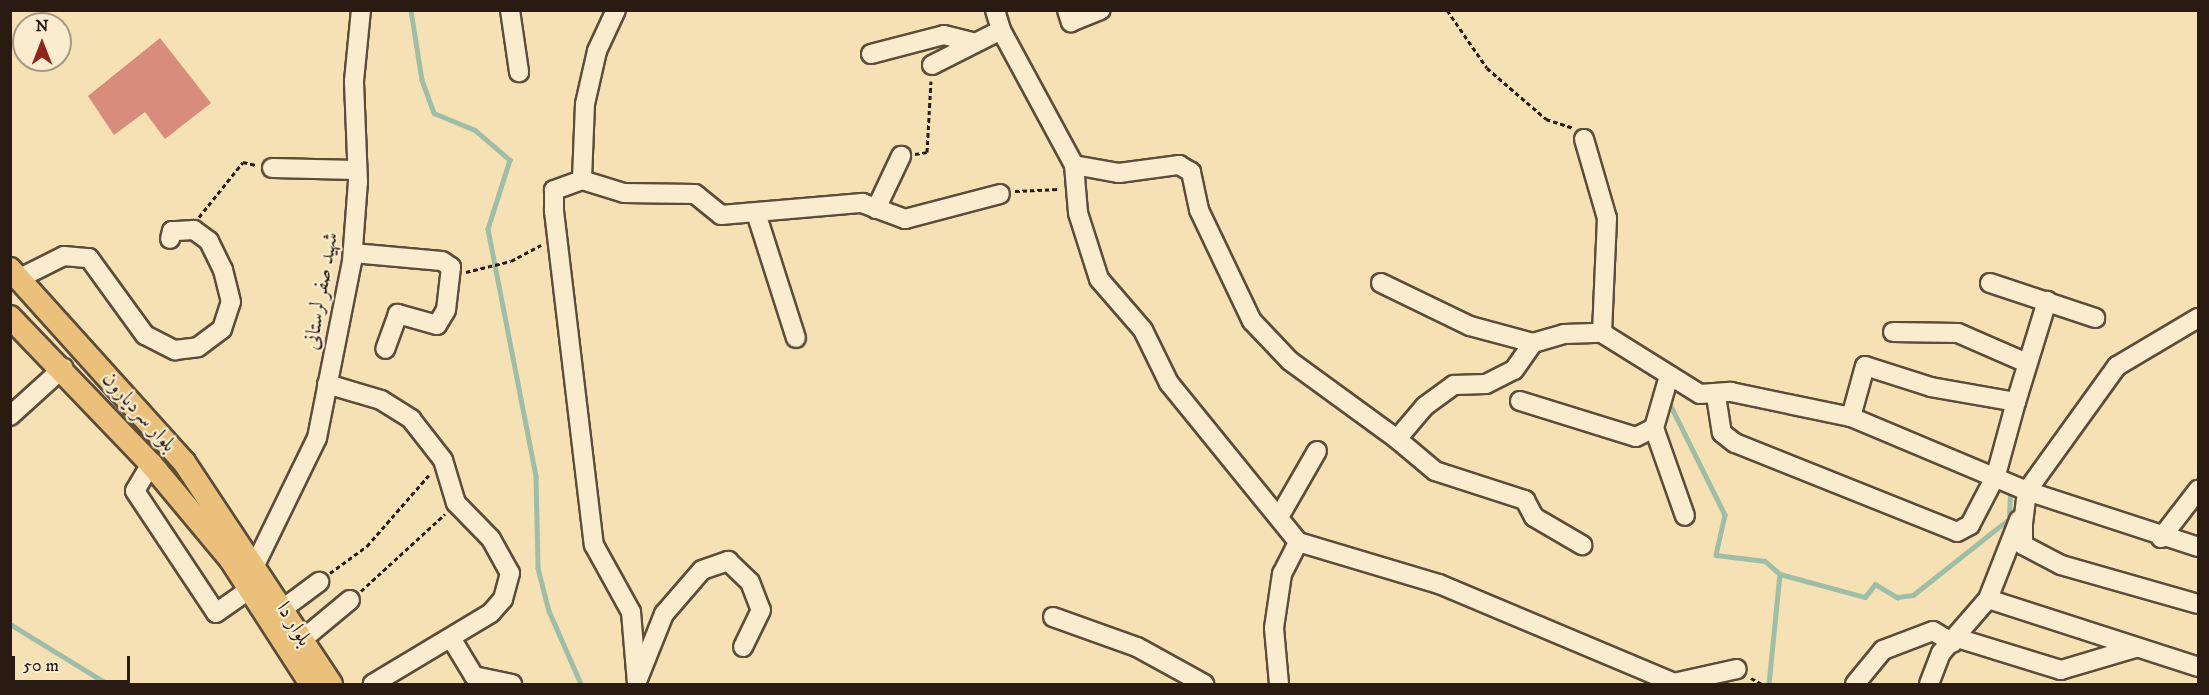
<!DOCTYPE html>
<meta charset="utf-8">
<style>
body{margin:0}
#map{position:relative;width:2209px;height:695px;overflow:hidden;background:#f6e1b5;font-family:"IM FELL DW Pica",Amiri,serif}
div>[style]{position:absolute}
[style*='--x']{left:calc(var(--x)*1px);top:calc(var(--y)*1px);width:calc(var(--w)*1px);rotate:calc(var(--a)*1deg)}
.stream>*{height:4.5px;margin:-2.25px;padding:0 2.25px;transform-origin:2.25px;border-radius:2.25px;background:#9ebea8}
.building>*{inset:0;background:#d88c7b}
.path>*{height:3px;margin-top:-1.5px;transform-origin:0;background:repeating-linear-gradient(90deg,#291b11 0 4.5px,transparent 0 7.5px)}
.roads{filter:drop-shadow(2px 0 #5c4c3a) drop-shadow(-2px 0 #5c4c3a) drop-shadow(0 2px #5c4c3a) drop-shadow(0 -2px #5c4c3a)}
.minor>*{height:18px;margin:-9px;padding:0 9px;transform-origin:9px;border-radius:9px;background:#f9eccf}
.major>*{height:22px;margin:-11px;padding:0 11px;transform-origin:11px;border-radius:11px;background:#ebc07a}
span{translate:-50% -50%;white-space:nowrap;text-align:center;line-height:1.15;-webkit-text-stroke:4.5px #f9eccf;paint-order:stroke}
.street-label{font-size:21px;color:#291b11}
.frame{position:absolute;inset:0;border:12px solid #291b11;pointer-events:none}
.north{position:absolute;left:12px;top:12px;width:60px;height:60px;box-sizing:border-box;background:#f9eccf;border:2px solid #a69883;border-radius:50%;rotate:0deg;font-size:16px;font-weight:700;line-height:24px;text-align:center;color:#291b11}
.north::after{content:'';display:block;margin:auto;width:21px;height:27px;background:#8f2418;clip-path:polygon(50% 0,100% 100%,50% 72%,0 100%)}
.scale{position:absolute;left:12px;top:656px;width:118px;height:27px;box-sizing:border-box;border:3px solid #291b11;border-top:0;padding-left:8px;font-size:18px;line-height:21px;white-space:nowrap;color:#291b11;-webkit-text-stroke:4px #f9eccf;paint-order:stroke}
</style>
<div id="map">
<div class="stream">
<div style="--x:411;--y:10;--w:71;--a:81.1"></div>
<div style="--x:422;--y:80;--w:35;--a:70"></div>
<div style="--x:434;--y:113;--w:44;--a:22.5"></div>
<div style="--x:475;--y:130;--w:46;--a:40.6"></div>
<div style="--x:510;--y:160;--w:72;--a:107.7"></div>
<div style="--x:488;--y:229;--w:253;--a:79"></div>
<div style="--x:536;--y:477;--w:91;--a:88.7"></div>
<div style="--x:538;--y:568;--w:44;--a:75.7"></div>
<div style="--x:549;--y:611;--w:80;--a:66.3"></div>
<div style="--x:1668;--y:400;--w:128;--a:63.6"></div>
<div style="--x:1725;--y:515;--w:41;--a:102.7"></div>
<div style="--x:1716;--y:555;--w:49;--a:7"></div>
<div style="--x:1765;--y:561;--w:20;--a:41"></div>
<div style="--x:1780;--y:574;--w:111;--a:95.7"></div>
<div style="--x:1780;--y:574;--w:88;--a:15.1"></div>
<div style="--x:1865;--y:597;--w:16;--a:-52"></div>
<div style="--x:1875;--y:584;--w:26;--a:31"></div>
<div style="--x:1897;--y:597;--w:16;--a:-7"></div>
<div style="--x:1913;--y:595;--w:122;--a:-38.4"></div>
<div style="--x:2009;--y:519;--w:28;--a:-88"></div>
<div style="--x:10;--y:624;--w:115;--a:31.5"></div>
</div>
<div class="building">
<div style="clip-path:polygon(160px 38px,211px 103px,165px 139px,145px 112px,114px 135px,88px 96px)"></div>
</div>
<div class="path">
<div style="--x:1447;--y:10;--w:70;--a:55.4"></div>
<div style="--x:1487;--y:68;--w:78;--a:40.8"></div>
<div style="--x:1546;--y:119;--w:29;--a:18"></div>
<div style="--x:915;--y:154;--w:12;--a:-9"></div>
<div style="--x:927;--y:152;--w:71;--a:-86.8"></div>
<div style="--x:1015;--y:191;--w:44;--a:-2.6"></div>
<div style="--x:199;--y:217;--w:70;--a:-51.3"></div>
<div style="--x:243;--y:162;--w:13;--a:13"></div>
<div style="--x:466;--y:272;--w:46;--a:-13.7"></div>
<div style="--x:511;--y:261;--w:34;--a:-28"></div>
<div style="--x:330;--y:573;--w:46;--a:-36.1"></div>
<div style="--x:367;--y:546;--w:94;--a:-48.9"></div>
<div style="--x:361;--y:591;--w:114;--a:-42.5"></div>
<div style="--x:1751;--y:678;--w:13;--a:29"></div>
</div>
<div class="roads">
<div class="minor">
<div style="--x:510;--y:10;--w:63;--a:81.7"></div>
<div style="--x:616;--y:10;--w:45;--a:114.9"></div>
<div style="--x:597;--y:51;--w:54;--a:102.8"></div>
<div style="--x:585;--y:104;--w:76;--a:92.3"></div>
<div style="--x:582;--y:180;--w:30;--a:160"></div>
<div style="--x:554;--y:190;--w:21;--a:90"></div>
<div style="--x:554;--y:211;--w:336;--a:83.2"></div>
<div style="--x:594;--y:545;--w:77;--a:61.1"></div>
<div style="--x:631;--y:612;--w:72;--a:85.2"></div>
<div style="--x:995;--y:10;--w:21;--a:73"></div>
<div style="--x:1001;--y:30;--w:153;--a:61.6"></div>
<div style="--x:1074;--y:165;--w:48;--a:85.2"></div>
<div style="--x:1078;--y:213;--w:69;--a:72.3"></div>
<div style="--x:1099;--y:279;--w:67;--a:49.2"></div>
<div style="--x:1143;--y:330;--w:59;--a:63.9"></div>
<div style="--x:1169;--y:383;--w:205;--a:50.9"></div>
<div style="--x:1298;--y:542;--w:147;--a:16.6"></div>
<div style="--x:1439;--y:584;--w:258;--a:22.8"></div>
<div style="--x:1067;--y:10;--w:13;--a:72"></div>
<div style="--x:1071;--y:22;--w:32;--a:-22"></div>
<div style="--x:871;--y:54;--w:75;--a:-14.6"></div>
<div style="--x:944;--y:35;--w:32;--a:14"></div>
<div style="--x:932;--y:65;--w:77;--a:-26.9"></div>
<div style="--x:1584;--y:139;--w:82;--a:73.8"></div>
<div style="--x:1607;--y:218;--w:115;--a:92.5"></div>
<div style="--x:1074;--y:165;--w:46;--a:10.1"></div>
<div style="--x:1119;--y:173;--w:61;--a:-7.6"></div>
<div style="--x:1179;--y:165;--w:14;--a:30"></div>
<div style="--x:1191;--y:172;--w:39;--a:78"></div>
<div style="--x:1199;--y:210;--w:123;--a:64.5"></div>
<div style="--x:1252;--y:321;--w:55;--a:46.5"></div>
<div style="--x:1290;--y:361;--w:132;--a:36.1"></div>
<div style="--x:1397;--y:439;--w:43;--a:-49.7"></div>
<div style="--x:1425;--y:406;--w:36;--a:-36"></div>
<div style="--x:1454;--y:385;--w:32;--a:-2"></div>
<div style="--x:1486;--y:384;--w:31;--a:-27"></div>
<div style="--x:1514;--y:370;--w:33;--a:-55"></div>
<div style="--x:1533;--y:343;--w:32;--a:-16"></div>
<div style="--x:1564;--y:334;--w:38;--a:-2"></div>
<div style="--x:1602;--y:333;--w:115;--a:31.9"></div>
<div style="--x:1700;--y:394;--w:31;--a:-4"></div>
<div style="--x:1731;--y:392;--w:123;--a:11.8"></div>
<div style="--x:1851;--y:417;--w:191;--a:22.8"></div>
<div style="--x:2027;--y:491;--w:180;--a:18.1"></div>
<div style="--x:272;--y:168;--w:85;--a:1.3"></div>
<div style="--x:582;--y:180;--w:44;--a:17.2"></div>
<div style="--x:624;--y:193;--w:71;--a:0.8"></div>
<div style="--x:695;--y:194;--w:33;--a:39"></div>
<div style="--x:721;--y:215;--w:142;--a:-4.9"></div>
<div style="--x:862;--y:203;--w:46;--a:20.4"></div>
<div style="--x:905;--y:219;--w:98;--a:-14.7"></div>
<div style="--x:876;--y:209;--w:59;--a:-64.7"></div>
<div style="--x:757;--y:216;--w:128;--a:72.3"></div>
<div style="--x:353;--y:253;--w:89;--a:5.1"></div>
<div style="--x:442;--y:261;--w:11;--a:34"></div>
<div style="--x:451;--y:267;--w:43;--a:96.6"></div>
<div style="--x:446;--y:310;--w:17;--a:121"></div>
<div style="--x:437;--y:325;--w:41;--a:-164.2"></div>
<div style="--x:398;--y:314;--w:37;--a:110"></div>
<div style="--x:20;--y:278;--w:49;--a:-26.6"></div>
<div style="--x:64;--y:256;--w:25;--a:5"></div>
<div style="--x:89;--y:258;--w:95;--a:54"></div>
<div style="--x:145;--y:335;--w:34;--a:27"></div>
<div style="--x:175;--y:350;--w:23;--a:-7"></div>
<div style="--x:198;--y:347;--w:30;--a:-37"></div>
<div style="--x:222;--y:329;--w:28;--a:-72"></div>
<div style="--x:231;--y:302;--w:33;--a:-104"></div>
<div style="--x:223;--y:270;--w:32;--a:-116"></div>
<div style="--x:209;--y:241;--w:19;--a:-144"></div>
<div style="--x:194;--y:230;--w:22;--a:177"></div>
<div style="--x:172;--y:231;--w:8;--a:104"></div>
<div style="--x:1381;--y:283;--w:99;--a:25.8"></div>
<div style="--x:1470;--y:326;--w:65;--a:15.1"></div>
<div style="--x:1990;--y:283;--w:111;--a:18.4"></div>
<div style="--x:2198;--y:318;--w:94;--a:149.3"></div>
<div style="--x:2117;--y:366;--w:154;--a:125.8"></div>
<div style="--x:2027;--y:491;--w:34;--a:97"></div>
<div style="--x:2023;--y:525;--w:20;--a:90"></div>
<div style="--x:2023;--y:545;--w:43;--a:27.8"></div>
<div style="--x:2061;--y:565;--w:142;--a:15.9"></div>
<div style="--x:1893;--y:332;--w:65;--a:0.9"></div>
<div style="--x:1958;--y:333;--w:75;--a:23.5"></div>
<div style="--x:327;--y:384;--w:56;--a:16.5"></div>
<div style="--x:381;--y:400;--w:36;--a:32"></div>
<div style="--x:411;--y:419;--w:52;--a:52"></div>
<div style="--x:443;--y:460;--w:45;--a:73.2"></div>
<div style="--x:456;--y:503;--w:50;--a:45.8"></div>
<div style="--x:491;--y:539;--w:39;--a:61"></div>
<div style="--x:510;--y:573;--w:27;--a:105"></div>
<div style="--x:503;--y:599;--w:18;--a:131"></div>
<div style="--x:491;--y:613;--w:138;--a:149"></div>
<div style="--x:1716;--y:396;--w:37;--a:81"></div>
<div style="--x:1722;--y:433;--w:16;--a:38"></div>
<div style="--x:1735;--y:443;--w:239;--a:21.8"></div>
<div style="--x:1957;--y:532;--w:15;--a:-28"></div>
<div style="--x:1970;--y:525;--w:56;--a:-62.5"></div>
<div style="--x:1996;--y:475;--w:76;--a:-74.7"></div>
<div style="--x:2016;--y:402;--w:86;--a:-170"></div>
<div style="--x:1931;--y:387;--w:69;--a:-162.3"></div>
<div style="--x:1865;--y:366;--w:53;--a:105.4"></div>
<div style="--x:1520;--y:401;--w:121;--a:17.2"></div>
<div style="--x:1636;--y:437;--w:20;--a:-27"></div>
<div style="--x:1654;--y:428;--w:54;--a:-73.9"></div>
<div style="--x:2016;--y:402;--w:106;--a:-72.9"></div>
<div style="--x:10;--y:416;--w:72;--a:-42.2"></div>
<div style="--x:1654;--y:428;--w:93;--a:70.6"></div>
<div style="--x:1397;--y:439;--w:50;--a:40.1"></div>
<div style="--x:1435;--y:471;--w:95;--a:17.9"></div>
<div style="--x:1525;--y:500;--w:19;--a:62"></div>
<div style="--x:1534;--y:517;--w:56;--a:30.3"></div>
<div style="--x:151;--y:464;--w:31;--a:121"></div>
<div style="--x:135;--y:491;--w:146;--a:56.4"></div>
<div style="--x:216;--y:613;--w:42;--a:-35.2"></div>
<div style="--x:1279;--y:517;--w:76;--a:-60.1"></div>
<div style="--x:2161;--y:538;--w:61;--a:-52.4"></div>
<div style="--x:255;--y:565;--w:141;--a:-64"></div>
<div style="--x:317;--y:438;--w:180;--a:-78.8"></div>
<div style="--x:352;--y:261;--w:79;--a:-85.7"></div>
<div style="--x:358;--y:182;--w:101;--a:-92.3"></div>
<div style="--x:354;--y:81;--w:71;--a:-84.4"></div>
<div style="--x:1988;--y:599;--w:221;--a:17.9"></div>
<div style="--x:284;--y:608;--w:44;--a:-36.6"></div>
<div style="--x:1053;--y:617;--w:89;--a:19.7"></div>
<div style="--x:1137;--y:647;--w:77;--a:28.9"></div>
<div style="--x:451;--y:638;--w:44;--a:58.8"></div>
<div style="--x:474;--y:676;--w:39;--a:12"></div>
<div style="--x:1957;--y:638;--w:109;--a:17.1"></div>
<div style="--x:2061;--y:670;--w:77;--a:-16.6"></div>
<div style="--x:303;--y:639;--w:61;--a:-39.7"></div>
<div style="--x:638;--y:679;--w:70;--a:-68.2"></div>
<div style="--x:664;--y:614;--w:58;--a:-49.2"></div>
<div style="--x:702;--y:570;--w:28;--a:-19"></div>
<div style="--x:728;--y:561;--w:30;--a:44"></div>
<div style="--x:750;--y:582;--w:30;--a:69"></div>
<div style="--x:761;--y:610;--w:41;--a:115.9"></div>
<div style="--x:1678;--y:682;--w:60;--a:-12.4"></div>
<div style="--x:1279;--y:684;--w:56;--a:-95.1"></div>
<div style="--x:1274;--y:628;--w:55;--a:-81.6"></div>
<div style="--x:1282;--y:574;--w:36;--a:-63"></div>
<div style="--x:1855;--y:684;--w:44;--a:-50.5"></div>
<div style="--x:1883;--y:650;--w:53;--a:-20.8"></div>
<div style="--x:1933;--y:631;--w:23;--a:31"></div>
<div style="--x:1929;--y:684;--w:33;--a:-69"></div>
<div style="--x:1941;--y:653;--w:72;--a:-49"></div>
<div style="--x:1988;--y:599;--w:85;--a:-68.6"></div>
</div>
<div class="major">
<div style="--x:10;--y:269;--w:260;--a:48"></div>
<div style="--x:184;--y:462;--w:266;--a:56.5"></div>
<div style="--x:10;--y:317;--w:204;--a:46.2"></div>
<div style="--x:151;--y:464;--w:125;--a:50.2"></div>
<div style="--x:231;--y:560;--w:148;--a:57.2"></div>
</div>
</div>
<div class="street-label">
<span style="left:321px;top:291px;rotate:-80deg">شهید صفر لرستانی</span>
<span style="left:139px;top:412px;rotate:48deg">بلوار سردیارون</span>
<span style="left:294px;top:624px;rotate:58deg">بلوار دا</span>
</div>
<div class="frame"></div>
<div class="north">N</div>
<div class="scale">50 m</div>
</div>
